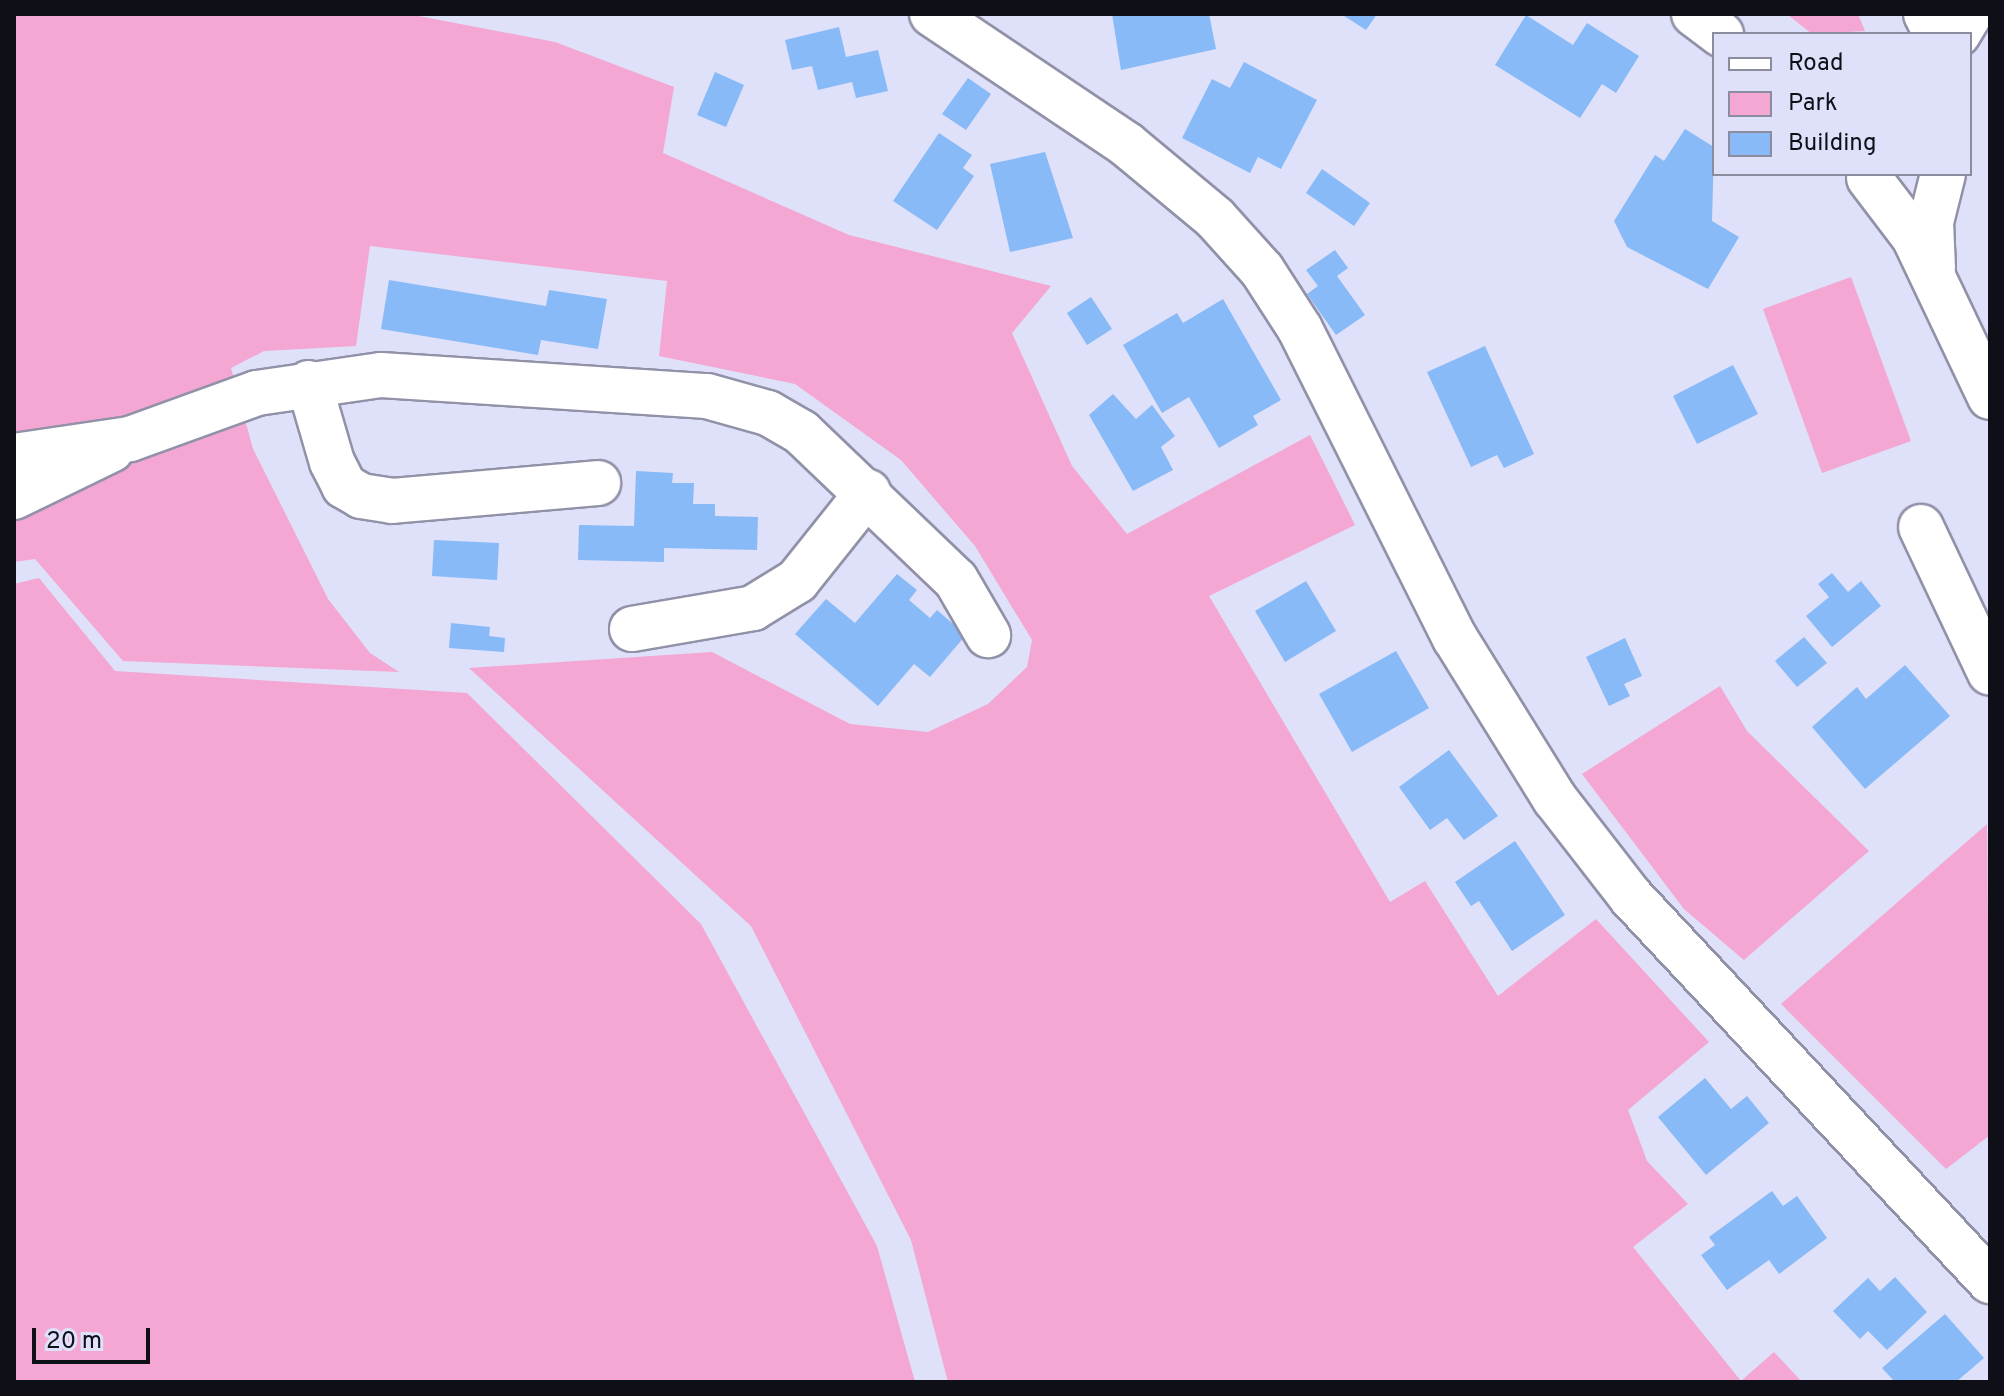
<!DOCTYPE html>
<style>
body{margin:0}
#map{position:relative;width:2004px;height:1396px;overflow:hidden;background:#dfe0f9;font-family:Overpass,sans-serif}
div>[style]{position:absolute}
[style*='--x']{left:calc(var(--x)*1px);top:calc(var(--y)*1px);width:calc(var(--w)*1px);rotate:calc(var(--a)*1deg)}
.green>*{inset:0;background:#f3a7d2}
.building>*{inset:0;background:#88baf7}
.roads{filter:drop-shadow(2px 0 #9191a8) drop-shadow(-2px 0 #9191a8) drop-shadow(0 2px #9191a8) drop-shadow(0 -2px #9191a8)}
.minor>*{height:44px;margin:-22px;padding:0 22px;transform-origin:22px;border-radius:22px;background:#fff}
span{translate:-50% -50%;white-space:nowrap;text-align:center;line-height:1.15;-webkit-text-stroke:8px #dfe0f9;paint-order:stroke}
.frame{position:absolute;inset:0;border:16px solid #0f0f17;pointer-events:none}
.legend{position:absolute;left:1712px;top:32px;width:260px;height:144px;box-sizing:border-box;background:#dfe0f9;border:2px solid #8c8c9f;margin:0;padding:10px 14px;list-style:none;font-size:24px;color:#0f0f17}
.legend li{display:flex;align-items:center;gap:16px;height:40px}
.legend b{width:40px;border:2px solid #8c8c9f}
.scale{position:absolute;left:32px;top:1328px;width:118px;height:36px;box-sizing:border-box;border:4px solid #0f0f17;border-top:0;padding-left:10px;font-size:24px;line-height:28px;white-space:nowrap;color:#0f0f17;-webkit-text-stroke:6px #dfe0f9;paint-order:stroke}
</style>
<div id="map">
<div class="green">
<div style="clip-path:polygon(14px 14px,408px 14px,555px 42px,674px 87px,663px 153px,849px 235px,1051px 286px,1012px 333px,1072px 466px,1127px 534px,1310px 435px,1355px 525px,1209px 596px,1390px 902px,1425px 881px,1498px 996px,1596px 919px,1709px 1042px,1628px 1110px,1647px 1161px,1688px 1204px,1633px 1247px,1741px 1381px,1774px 1352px,1802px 1382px,948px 1382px,911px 1240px,751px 926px,469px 668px,712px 652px,850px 724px,928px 732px,988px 704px,1027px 667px,1032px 640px,975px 546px,901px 460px,795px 384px,659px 356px,667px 281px,370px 246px,356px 346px,264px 351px,231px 368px,253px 449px,328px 599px,370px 653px,399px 672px,123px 661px,35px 559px,14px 562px)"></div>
<div style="clip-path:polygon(1787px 14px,1858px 14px,1865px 31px,1812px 34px)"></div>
<div style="clip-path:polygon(1851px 277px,1911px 441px,1822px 473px,1763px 309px)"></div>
<div style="clip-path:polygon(39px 578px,115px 671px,467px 693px,701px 924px,877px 1246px,915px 1382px,14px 1382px,14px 584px)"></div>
<div style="clip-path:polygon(1720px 686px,1747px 731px,1869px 851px,1744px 960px,1684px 909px,1582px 774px)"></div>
<div style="clip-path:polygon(1987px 824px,1990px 1135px,1946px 1169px,1781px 1004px)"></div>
</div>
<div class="building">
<div style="clip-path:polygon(1112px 14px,1209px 14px,1216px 49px,1121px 70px)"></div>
<div style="clip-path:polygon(1341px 14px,1377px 14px,1366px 30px)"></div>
<div style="clip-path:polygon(1526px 15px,1573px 45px,1587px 23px,1639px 56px,1616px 93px,1602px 84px,1580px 118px,1495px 65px)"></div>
<div style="clip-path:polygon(839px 27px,846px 57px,878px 50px,888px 91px,856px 98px,852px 82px,818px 90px,812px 66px,792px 70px,785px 40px)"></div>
<div style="clip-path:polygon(1244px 62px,1317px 100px,1281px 169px,1258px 157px,1250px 173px,1182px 138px,1212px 79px,1230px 88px)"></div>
<div style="clip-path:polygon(715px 72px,744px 85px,726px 127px,697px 115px)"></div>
<div style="clip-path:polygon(968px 78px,991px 94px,966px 130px,942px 114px)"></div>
<div style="clip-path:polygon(1685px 129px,1714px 147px,1712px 221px,1739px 237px,1708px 289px,1627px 247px,1614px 221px,1655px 155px,1664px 161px)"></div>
<div style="clip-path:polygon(939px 133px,972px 155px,963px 168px,974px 176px,937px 230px,893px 201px)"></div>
<div style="clip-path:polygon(1045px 152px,1073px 238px,1010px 252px,990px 164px)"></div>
<div style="clip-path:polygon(1322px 169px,1370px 203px,1354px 226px,1306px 193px)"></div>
<div style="clip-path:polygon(1335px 250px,1348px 268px,1337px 276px,1365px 315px,1336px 335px,1307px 294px,1318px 286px,1306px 270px)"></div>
<div style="clip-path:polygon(389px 280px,546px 306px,549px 290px,607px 299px,598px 349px,541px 340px,538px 355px,381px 329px)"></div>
<div style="clip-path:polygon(1091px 297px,1112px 329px,1087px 345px,1067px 313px)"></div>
<div style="clip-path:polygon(1223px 299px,1281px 400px,1253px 416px,1258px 425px,1219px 448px,1189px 397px,1162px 413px,1123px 345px,1177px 313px,1183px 323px)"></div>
<div style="clip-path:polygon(1485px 346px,1534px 454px,1504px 468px,1497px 455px,1471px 467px,1427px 372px)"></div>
<div style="clip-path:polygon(1733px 365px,1758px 414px,1697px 444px,1673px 396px)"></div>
<div style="clip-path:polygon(1113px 394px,1136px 419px,1152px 405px,1175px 436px,1161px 447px,1173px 470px,1133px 491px,1089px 415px)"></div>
<div style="clip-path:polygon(636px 471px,673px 473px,672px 483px,694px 483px,693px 504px,715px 504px,715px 516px,758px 517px,757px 550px,664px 548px,664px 562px,578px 560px,579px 525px,634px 526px)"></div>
<div style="clip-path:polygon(434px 540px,499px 543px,497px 580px,432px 576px)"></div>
<div style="clip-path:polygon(1832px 573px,1848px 592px,1861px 581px,1881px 606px,1832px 647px,1806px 616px,1829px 597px,1818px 584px)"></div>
<div style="clip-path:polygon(897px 574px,917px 590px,909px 600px,930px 618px,937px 610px,966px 635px,930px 677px,914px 664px,878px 706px,795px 634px,826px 599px,855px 623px)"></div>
<div style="clip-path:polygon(1306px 581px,1336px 631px,1285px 662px,1255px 611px)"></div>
<div style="clip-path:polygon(451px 623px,490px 627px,489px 636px,505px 638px,504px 652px,449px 648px)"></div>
<div style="clip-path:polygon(1804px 637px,1827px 663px,1797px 687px,1775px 661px)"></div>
<div style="clip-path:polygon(1625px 638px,1642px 676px,1624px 684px,1630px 696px,1609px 706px,1586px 657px)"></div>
<div style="clip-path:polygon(1396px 651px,1429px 708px,1352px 752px,1319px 694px)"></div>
<div style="clip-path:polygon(1905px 665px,1950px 716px,1865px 789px,1812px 727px,1857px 687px,1866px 699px)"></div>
<div style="clip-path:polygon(1449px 750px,1498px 816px,1464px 840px,1447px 818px,1430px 830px,1399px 787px)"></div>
<div style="clip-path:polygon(1515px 841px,1565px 915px,1512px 951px,1479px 901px,1471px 906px,1455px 882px)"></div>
<div style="clip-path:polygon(1705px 1078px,1731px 1109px,1747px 1096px,1769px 1123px,1706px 1175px,1658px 1117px)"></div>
<div style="clip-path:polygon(1772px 1191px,1783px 1206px,1797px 1196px,1827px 1238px,1779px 1274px,1769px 1260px,1727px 1290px,1701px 1255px,1715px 1245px,1709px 1237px)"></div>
<div style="clip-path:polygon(1895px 1277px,1927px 1312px,1887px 1350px,1868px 1331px,1860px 1339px,1833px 1311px,1868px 1278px,1880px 1291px)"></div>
<div style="clip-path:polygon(1945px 1314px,1984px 1358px,1956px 1382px,1895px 1382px,1882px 1368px)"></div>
</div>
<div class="roads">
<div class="minor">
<div style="--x:932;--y:14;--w:234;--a:33.8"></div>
<div style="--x:1126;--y:144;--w:116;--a:39.7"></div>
<div style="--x:1215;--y:218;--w:70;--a:47.9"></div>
<div style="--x:1262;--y:270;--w:70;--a:57.2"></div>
<div style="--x:1300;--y:329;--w:346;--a:63.4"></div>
<div style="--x:1455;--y:638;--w:190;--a:58.2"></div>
<div style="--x:1555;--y:799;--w:124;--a:52.2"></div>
<div style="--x:1631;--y:897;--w:526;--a:46.93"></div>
<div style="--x:1694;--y:14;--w:34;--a:37"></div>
<div style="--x:1926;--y:14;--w:22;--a:63"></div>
<div style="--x:1958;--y:34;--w:23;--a:-59"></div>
<div style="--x:1869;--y:178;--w:74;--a:52.7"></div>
<div style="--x:1914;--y:237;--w:177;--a:64.6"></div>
<div style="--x:1933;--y:268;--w:46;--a:-92.5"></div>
<div style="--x:1931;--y:222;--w:49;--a:-76"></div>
<div style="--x:309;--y:383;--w:82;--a:73.8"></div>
<div style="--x:332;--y:462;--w:27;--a:63"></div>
<div style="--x:344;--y:486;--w:20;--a:30"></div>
<div style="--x:361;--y:496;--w:31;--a:9"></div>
<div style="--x:392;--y:501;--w:207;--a:-5"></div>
<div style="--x:14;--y:456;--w:117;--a:-8.3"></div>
<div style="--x:130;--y:439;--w:135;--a:-19.9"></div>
<div style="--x:257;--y:393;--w:125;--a:-8.3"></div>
<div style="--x:381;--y:375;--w:327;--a:3.7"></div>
<div style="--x:707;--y:396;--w:63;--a:15.6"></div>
<div style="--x:768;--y:413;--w:38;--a:30"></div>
<div style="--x:801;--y:432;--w:214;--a:43.7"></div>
<div style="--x:956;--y:580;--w:64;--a:59.8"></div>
<div style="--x:14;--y:497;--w:108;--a:-25.9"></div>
<div style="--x:1921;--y:527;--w:161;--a:64.7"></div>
<div style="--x:632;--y:629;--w:123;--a:-9.8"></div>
<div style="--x:753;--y:608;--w:52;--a:-31.5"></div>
<div style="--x:797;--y:581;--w:114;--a:-51.4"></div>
</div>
</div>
<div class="frame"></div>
<ul class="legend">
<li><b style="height:10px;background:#fff"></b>Road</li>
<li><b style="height:22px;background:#f3a7d2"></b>Park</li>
<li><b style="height:22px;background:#88baf7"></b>Building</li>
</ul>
<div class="scale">20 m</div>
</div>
